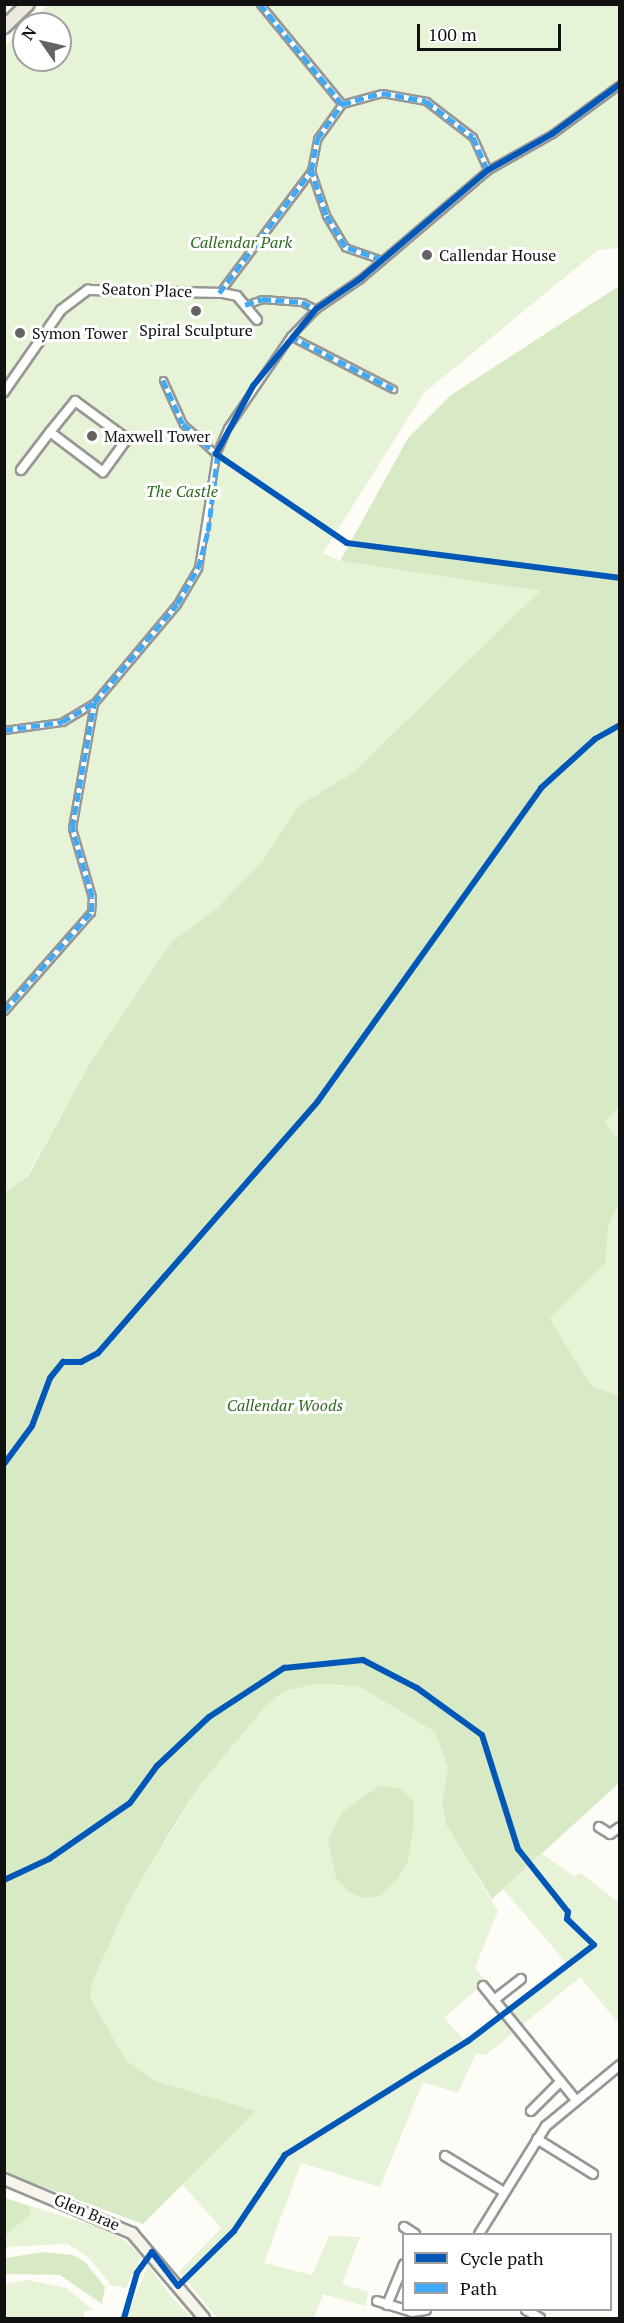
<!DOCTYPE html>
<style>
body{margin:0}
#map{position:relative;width:624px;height:2323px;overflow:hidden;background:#fdfcf7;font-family:"PT Serif",serif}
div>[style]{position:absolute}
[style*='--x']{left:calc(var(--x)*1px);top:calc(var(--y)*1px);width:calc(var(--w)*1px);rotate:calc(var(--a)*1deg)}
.green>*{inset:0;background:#e7f3d7}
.forest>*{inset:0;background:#d8eac5}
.roads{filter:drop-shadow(2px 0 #979795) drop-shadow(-2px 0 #979795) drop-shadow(0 2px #979795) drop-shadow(0 -2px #979795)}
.pedestrian>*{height:5px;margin:-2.5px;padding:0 2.5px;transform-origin:2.5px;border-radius:2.5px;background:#fffffe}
.minor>*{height:8px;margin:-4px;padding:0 4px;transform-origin:4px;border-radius:4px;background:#fffffe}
.secondary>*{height:10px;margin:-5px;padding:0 5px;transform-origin:5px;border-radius:5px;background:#f6f4eb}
.primary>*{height:12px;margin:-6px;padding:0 6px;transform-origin:6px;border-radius:6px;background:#ede9dc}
.quiet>*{height:4.5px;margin-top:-2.25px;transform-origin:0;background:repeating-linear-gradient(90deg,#3fa9f5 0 9px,transparent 0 13.5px)}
.cycleway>*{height:6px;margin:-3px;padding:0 3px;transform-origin:3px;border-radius:3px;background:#0057b8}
.dots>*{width:16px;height:16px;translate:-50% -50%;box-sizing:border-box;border:3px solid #fff;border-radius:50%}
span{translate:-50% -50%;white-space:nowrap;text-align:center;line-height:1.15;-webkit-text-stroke:6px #fff;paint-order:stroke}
.park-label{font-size:16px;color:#2f6b1f;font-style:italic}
.poi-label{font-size:16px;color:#111}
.left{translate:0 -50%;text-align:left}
.street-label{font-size:16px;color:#111}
.frame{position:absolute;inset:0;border:6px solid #111;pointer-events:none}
.legend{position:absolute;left:402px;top:2233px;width:210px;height:78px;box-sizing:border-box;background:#fff;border:2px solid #a0a0a0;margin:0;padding:8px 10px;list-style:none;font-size:18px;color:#111}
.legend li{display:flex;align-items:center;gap:12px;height:30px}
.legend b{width:30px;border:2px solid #a0a0a0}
.north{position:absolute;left:12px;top:12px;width:60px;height:60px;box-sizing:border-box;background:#fff;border:2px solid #a0a0a0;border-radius:50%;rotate:304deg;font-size:16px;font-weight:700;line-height:24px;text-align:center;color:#111}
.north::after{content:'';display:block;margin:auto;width:21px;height:27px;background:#646362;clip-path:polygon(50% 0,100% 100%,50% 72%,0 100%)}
.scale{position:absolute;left:417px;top:24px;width:144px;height:27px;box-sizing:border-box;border:3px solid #111;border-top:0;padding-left:8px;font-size:18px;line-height:21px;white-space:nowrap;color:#111;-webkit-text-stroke:4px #fff;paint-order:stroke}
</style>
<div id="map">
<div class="green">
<div style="clip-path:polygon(48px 5px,619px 5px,619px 248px,598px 250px,424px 393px,323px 553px,340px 561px,540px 591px,351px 774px,299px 805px,263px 860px,217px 908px,172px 941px,90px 1063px,27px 1176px,5px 1192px,4px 47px,24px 28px,24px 60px,60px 60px,60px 24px,28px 24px)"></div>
<div style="clip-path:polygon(619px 1105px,619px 1140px,604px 1122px)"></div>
<div style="clip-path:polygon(619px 1203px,619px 1396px,591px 1385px,550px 1319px,606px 1262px,608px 1227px)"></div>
<div style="clip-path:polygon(317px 1684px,358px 1686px,435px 1732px,448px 1768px,442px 1800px,446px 1825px,498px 1911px,475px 1968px,486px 1981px,444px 2018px,468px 2044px,567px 1964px,503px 1889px,542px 1854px,574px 1876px,581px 1873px,619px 1903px,619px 2024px,580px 1977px,486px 2055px,476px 2053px,458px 2093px,423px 2082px,380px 2187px,301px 2163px,264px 2263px,312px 2275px,329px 2236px,360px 2237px,342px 2284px,369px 2292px,365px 2306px,323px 2294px,314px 2318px,217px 2318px,179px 2272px,221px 2228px,182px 2184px,256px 2111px,153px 2080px,126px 2060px,90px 1998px,92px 1983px,127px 1905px,199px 1786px,266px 1706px,284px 1691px)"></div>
<div style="clip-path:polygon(30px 2206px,105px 2229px,126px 2241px,141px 2257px,126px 2288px,111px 2285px,88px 2257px,68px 2244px,5px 2247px,5px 2236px,30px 2215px)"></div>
<div style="clip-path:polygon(148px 2266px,170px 2295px,192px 2318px,126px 2318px)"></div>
<div style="clip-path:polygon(28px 2280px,66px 2288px,93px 2310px,84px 2311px,84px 2318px,5px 2318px,5px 2284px)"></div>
</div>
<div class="forest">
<div style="clip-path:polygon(619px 286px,620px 1105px,605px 1122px,619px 1140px,619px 1203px,608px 1227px,606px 1262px,550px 1319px,591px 1385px,619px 1396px,619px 1783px,492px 1899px,446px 1825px,442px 1801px,448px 1768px,435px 1732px,358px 1686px,317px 1684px,284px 1691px,266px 1706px,199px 1786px,175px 1824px,127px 1905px,92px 1983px,90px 1998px,126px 2060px,153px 2080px,256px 2111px,143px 2224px,5px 2173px,5px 1192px,28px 1176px,90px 1063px,172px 941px,217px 908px,263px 860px,299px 805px,351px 774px,540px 591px,340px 561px,408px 438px,451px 395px)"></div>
<div style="clip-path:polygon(380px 1785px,399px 1788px,414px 1801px,413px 1831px,407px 1864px,398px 1878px,381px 1896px,364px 1898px,347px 1891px,336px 1878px,328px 1841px,342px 1812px)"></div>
<div style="clip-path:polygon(5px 2198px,30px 2206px,30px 2215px,5px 2236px)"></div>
<div style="clip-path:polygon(43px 2252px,73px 2255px,85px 2262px,105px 2287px,102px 2304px,60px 2275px,5px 2274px,5px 2258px)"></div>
</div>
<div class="roads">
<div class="pedestrian">
<div style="--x:260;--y:4;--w:129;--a:50.6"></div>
<div style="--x:382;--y:260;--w:39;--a:-161"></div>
<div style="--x:345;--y:247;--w:37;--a:-121"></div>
<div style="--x:326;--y:215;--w:46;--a:-108.8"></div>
<div style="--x:311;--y:171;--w:33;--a:-79"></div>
<div style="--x:317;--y:139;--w:43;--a:-54.5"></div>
<div style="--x:342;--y:104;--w:41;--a:-15.4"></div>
<div style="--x:382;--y:93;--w:45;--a:10.3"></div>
<div style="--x:426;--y:101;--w:59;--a:37.5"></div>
<div style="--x:473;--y:137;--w:36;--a:66"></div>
<div style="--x:219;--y:293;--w:153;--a:-53"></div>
<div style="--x:245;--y:305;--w:18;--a:-19"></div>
<div style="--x:262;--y:299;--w:40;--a:4.3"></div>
<div style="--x:302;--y:302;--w:16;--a:27"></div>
<div style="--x:290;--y:336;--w:116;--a:27.2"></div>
<div style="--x:163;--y:380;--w:48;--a:65.6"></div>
<div style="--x:183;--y:424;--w:45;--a:42.3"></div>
<div style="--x:4;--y:730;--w:59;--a:-7.9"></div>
<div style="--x:62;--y:722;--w:37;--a:-31"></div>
<div style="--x:94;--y:703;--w:129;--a:-50"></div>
<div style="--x:177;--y:604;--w:42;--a:-59.7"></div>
<div style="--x:198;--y:568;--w:115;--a:-81"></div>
<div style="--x:216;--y:454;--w:28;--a:-67"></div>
<div style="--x:227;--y:428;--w:112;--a:-55.6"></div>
<div style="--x:290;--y:336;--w:37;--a:-46"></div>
<div style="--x:316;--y:309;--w:53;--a:-34.3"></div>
<div style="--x:360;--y:279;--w:168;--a:-40.4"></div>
<div style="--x:488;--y:170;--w:73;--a:-29.4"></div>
<div style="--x:552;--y:134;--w:84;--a:-36.3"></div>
<div style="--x:4;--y:1011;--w:132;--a:-48.7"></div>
<div style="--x:91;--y:912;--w:15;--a:-86"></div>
<div style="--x:92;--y:897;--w:72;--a:-106.2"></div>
<div style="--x:72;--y:828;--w:127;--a:-80"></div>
</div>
<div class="minor">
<div style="--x:4;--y:392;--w:100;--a:-55.2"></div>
<div style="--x:61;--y:310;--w:34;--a:-37"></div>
<div style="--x:88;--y:290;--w:135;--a:1.3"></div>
<div style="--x:223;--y:293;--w:14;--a:12"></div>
<div style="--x:237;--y:296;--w:31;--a:50"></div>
<div style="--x:21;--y:470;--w:48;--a:-52.7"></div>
<div style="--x:50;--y:432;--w:40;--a:-51"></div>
<div style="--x:75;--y:401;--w:64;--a:36.2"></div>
<div style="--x:127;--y:439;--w:41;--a:126"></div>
<div style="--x:103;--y:472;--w:66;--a:-143"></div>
<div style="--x:599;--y:1827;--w:13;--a:32"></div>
<div style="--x:610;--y:1834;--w:12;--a:-35"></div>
<div style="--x:483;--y:1986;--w:147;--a:50.8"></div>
<div style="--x:494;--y:2000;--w:34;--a:-38"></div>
<div style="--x:531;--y:2111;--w:42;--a:-45"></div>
<div style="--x:537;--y:2139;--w:66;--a:32"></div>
<div style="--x:445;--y:2156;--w:69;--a:31.4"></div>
<div style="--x:404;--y:2227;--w:13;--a:32"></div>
<div style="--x:479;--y:2234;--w:127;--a:-58.2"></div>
<div style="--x:546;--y:2126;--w:96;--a:-39.5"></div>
<div style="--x:377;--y:2301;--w:37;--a:17"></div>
<div style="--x:412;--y:2312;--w:14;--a:-8"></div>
<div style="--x:387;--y:2305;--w:44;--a:-67.5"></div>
<div style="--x:526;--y:2310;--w:16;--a:30"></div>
</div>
<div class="secondary">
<div style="--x:4;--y:2179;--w:139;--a:22.9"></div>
<div style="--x:132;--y:2233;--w:111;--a:49.7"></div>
</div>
<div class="primary">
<div style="--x:4;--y:27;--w:33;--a:-44"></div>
</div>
</div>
<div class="quiet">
<div style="--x:260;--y:4;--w:129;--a:50.6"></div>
<div style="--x:382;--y:260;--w:39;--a:-161"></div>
<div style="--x:345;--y:247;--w:37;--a:-121"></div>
<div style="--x:326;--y:215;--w:46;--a:-108.8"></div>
<div style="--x:311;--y:171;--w:33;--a:-79"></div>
<div style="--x:317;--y:139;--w:43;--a:-54.5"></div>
<div style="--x:342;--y:104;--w:41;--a:-15.4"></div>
<div style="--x:382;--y:93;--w:45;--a:10.3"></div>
<div style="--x:426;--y:101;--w:59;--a:37.5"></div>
<div style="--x:473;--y:137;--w:36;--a:66"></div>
<div style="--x:219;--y:293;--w:153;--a:-53"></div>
<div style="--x:245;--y:305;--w:18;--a:-19"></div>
<div style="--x:262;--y:299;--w:40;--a:4.3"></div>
<div style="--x:302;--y:302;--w:16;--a:27"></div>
<div style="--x:290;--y:336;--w:116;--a:27.2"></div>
<div style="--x:163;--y:380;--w:48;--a:65.6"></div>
<div style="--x:183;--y:424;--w:48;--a:41.6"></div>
<div style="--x:4;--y:730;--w:59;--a:-7.9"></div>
<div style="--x:62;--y:722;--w:37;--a:-31"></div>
<div style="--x:94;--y:703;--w:129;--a:-50"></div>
<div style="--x:177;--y:604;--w:42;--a:-59.7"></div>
<div style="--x:198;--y:568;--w:38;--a:-75"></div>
<div style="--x:208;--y:531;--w:82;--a:-83"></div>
<div style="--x:4;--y:1011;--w:132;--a:-48.7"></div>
<div style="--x:91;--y:912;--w:15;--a:-86"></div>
<div style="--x:92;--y:897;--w:72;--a:-106.2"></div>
<div style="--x:72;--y:828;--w:127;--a:-80"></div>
</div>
<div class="cycleway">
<div style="--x:620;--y:84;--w:84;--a:143.7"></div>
<div style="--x:552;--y:134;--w:73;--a:150.6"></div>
<div style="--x:488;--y:170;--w:168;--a:139.6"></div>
<div style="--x:360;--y:279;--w:53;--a:145.7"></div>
<div style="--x:316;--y:309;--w:99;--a:129.3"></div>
<div style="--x:253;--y:386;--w:77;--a:118.6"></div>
<div style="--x:216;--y:454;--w:158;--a:34.2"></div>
<div style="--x:347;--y:543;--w:275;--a:7.3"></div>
<div style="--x:4;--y:1464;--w:47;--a:-53.6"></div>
<div style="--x:32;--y:1426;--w:51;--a:-69.4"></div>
<div style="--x:50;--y:1378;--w:21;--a:-51"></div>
<div style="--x:63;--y:1362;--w:18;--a:0"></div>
<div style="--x:81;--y:1362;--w:19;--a:-28"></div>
<div style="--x:98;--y:1353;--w:102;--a:-49"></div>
<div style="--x:165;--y:1276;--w:232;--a:-48.8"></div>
<div style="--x:318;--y:1101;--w:384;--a:-54.5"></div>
<div style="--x:541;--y:788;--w:73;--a:-42.2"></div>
<div style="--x:595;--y:739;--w:29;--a:-29"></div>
<div style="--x:4;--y:1880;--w:50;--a:-25"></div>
<div style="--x:49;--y:1859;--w:98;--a:-34.7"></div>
<div style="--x:130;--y:1803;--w:46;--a:-53.9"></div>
<div style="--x:157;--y:1766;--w:71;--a:-43.3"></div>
<div style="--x:209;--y:1717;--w:90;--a:-33.2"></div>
<div style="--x:284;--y:1668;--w:79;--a:-5.8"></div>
<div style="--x:363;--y:1660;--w:61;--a:27.4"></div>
<div style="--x:417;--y:1688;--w:80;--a:35.9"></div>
<div style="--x:482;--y:1735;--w:120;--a:72.5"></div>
<div style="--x:518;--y:1849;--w:80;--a:51.6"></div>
<div style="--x:568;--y:1912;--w:7;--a:98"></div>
<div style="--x:567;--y:1919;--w:37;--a:44"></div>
<div style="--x:594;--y:1945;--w:158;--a:142.7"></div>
<div style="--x:468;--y:2041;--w:216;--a:148.1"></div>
<div style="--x:285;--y:2155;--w:92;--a:123.9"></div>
<div style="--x:234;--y:2231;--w:78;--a:135.5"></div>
<div style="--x:178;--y:2286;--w:43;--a:-127.4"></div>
<div style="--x:152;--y:2252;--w:26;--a:126"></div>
<div style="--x:137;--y:2273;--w:47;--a:106.1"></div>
</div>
<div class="dots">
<div style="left:427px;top:255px;background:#646362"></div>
<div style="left:196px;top:311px;background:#646362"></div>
<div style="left:20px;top:333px;background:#646362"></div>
<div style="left:92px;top:436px;background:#646362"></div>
</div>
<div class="park-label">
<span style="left:241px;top:242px">Callendar Park</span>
<span style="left:182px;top:491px">The Castle</span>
<span style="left:285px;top:1405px">Callendar Woods</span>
</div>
<div class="poi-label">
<span class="left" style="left:439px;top:255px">Callendar House</span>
<span style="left:196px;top:330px">Spiral Sculpture</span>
<span class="left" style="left:32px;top:333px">Symon Tower</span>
<span class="left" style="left:104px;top:436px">Maxwell Tower</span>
</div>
<div class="street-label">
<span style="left:147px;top:290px;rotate:2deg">Seaton Place</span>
<span style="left:87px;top:2212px;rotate:23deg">Glen Brae</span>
</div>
<div class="frame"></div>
<ul class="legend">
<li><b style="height:8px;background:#0057b8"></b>Cycle path</li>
<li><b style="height:8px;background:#3fa9f5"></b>Path</li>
</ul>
<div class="north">N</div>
<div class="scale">100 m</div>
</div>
